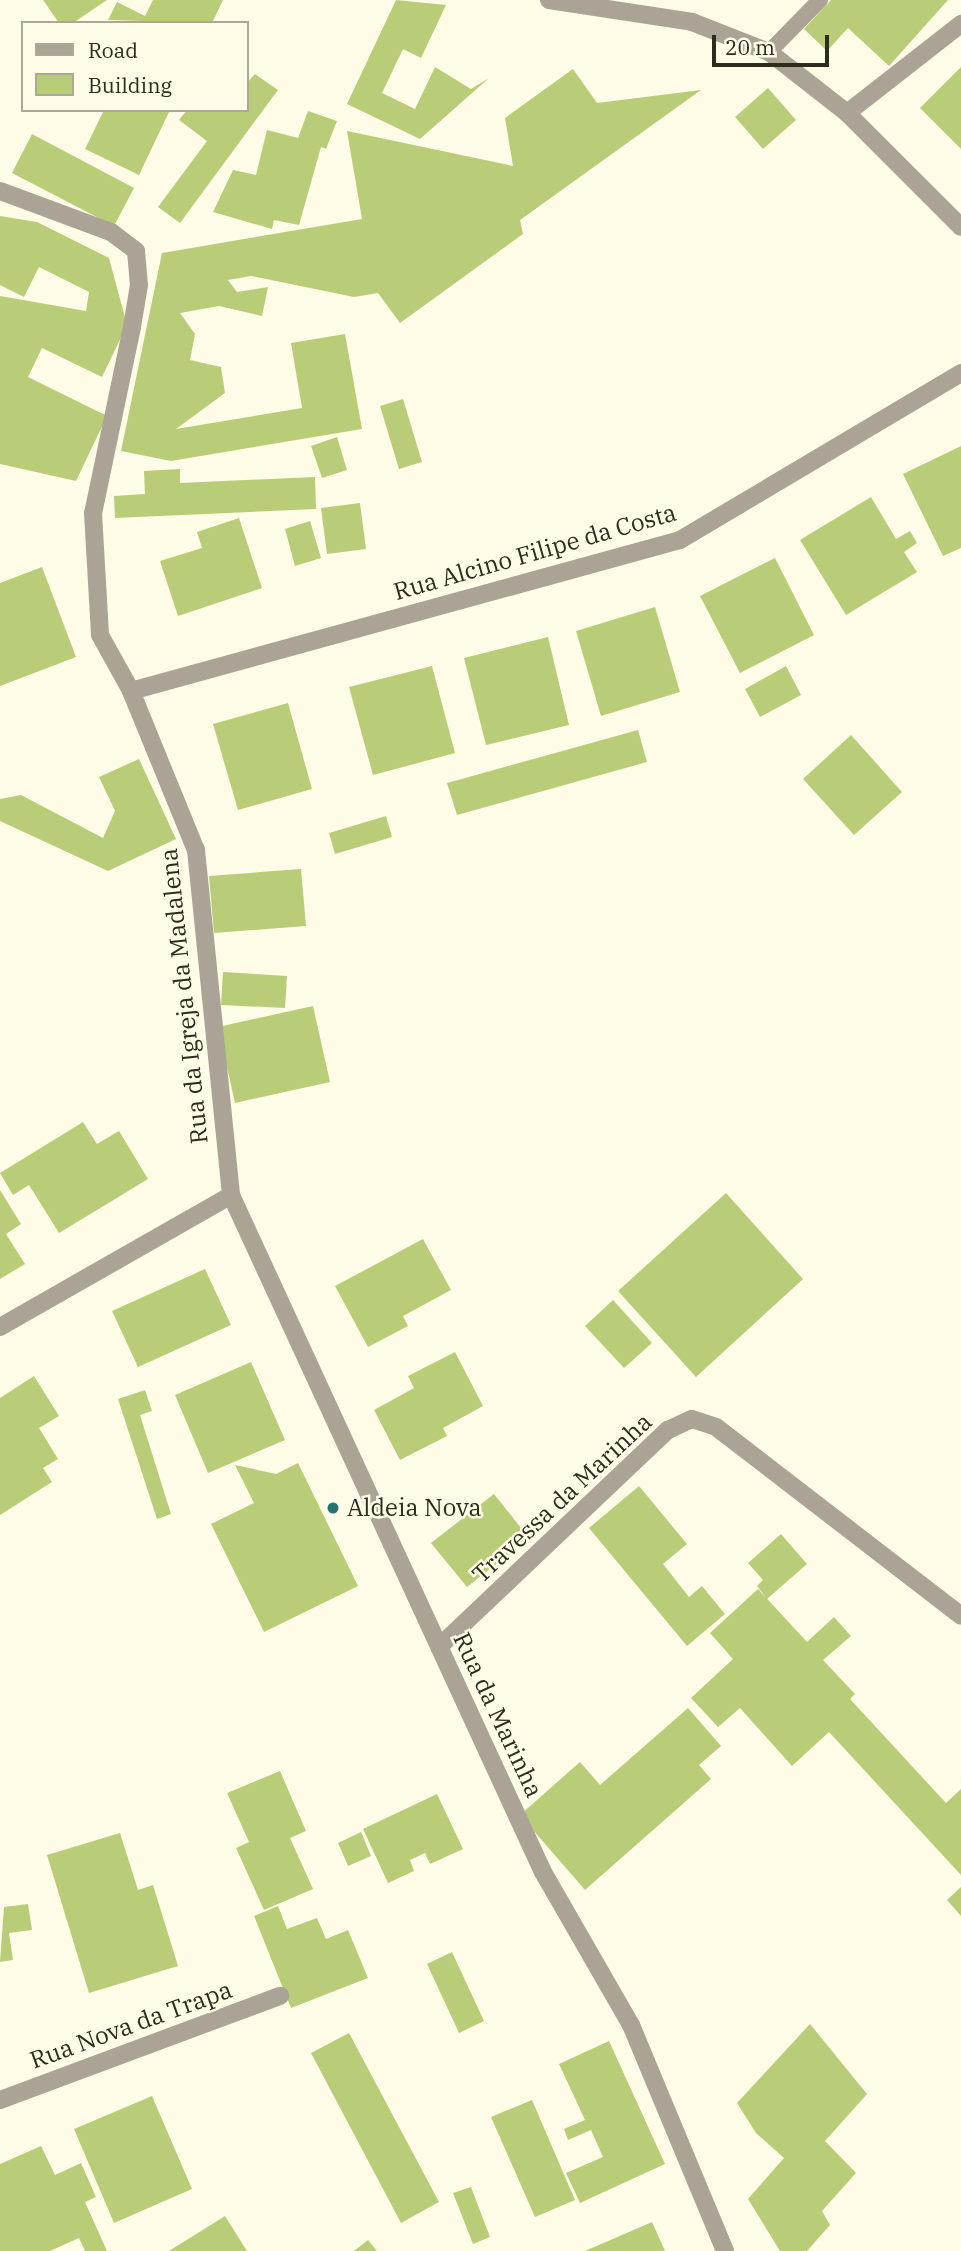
<!DOCTYPE html>
<style>
body{margin:0}
#map{position:relative;width:961px;height:2251px;overflow:hidden;background:#fefce6;font-family:"IBM Plex Serif",serif}
div>[style]{position:absolute}
[style*='--x']{left:calc(var(--x)*1px);top:calc(var(--y)*1px);width:calc(var(--w)*1px);rotate:calc(var(--a)*1deg)}
.building>*{inset:0;background:#b9cd79}
.service>*{height:16px;margin:-8px;padding:0 8px;transform-origin:8px;border-radius:8px;background:#aba496}
.minor>*{height:18px;margin:-9px;padding:0 9px;transform-origin:9px;border-radius:9px;background:#aba496}
.tertiary>*{height:18px;margin:-9px;padding:0 9px;transform-origin:9px;border-radius:9px;background:#aba496}
.dots>*{width:19px;height:19px;translate:-50% -50%;box-sizing:border-box;border:4px solid #fefce6;border-radius:50%}
span{translate:-50% -50%;white-space:nowrap;text-align:center;line-height:1.15;-webkit-text-stroke:5px #fefce6;paint-order:stroke}
.street-label{font-size:24px;color:#2e2c1e}
.poi-label{font-size:24px;color:#2e2c1e}
.left{translate:0 -50%;text-align:left}
.legend{position:absolute;left:21px;top:21px;width:228px;height:91px;box-sizing:border-box;background:#fefce6;border:2px solid #aba996;margin:0;padding:9px 12px;list-style:none;font-size:21px;color:#2e2c1e}
.legend li{display:flex;align-items:center;gap:14px;height:35px}
.legend b{width:35px;border:2px solid #aba996}
.scale{position:absolute;left:712px;top:35px;width:117px;height:32px;box-sizing:border-box;border:4px solid #2e2c1e;border-top:0;padding-left:9px;font-size:21px;line-height:24px;white-space:nowrap;color:#2e2c1e;-webkit-text-stroke:5px #fefce6;paint-order:stroke}
</style>
<div id="map">
<div class="building">
<div style="clip-path:polygon(43px 0,107px 0,73px 23px,59px 23px)"></div>
<div style="clip-path:polygon(153px 0,223px 0,212px 23px,108px 20px,117px 2px,145px 16px)"></div>
<div style="clip-path:polygon(396px 0,446px 5px,421px 58px,403px 49px,382px 93px,415px 109px,435px 67px,471px 89px,489px 78px,420px 139px,347px 104px)"></div>
<div style="clip-path:polygon(831px 0,948px 0,889px 66px,848px 28px,827px 51px,804px 29px)"></div>
<div style="clip-path:polygon(961px 67px,961px 149px,920px 108px)"></div>
<div style="clip-path:polygon(573px 69px,597px 103px,701px 90px,520px 220px,523px 234px,400px 323px,378px 293px,354px 297px,251px 276px,228px 280px,237px 292px,268px 287px,262px 316px,219px 306px,180px 313px,195px 334px,190px 360px,221px 367px,225px 393px,176px 429px,302px 408px,291px 343px,345px 334px,362px 429px,171px 461px,121px 451px,162px 253px,362px 219px,347px 131px,513px 166px,505px 118px)"></div>
<div style="clip-path:polygon(255px 74px,278px 90px,180px 223px,158px 207px,207px 141px,179px 120px,187px 110px,247px 110px,247px 83px)"></div>
<div style="clip-path:polygon(768px 88px,796px 120px,763px 149px,735px 117px)"></div>
<div style="clip-path:polygon(104px 110px,170px 110px,139px 175px,85px 149px)"></div>
<div style="clip-path:polygon(308px 111px,337px 121px,326px 149px,321px 147px,299px 225px,274px 220px,272px 229px,213px 212px,233px 170px,256px 175px,267px 130px,298px 138px)"></div>
<div style="clip-path:polygon(32px 134px,134px 188px,114px 226px,12px 173px)"></div>
<div style="clip-path:polygon(0 216px,37px 222px,109px 258px,127px 325px,102px 377px,42px 348px,28px 377px,107px 416px,76px 481px,0 464px,0 296px,86px 311px,89px 292px,39px 267px,24px 297px,0 285px)"></div>
<div style="clip-path:polygon(403px 399px,422px 462px,399px 469px,380px 406px)"></div>
<div style="clip-path:polygon(337px 437px,347px 470px,322px 478px,311px 446px)"></div>
<div style="clip-path:polygon(961px 446px,961px 548px,943px 556px,903px 474px)"></div>
<div style="clip-path:polygon(180px 469px,180px 483px,315px 477px,316px 509px,115px 518px,114px 496px,145px 494px,144px 471px)"></div>
<div style="clip-path:polygon(871px 497px,896px 539px,910px 531px,917px 543px,904px 552px,917px 572px,846px 615px,800px 540px)"></div>
<div style="clip-path:polygon(360px 503px,366px 549px,327px 554px,321px 508px)"></div>
<div style="clip-path:polygon(239px 518px,262px 588px,178px 616px,160px 561px,202px 548px,197px 532px)"></div>
<div style="clip-path:polygon(310px 521px,321px 558px,295px 566px,285px 529px)"></div>
<div style="clip-path:polygon(775px 558px,814px 635px,740px 673px,700px 596px)"></div>
<div style="clip-path:polygon(42px 567px,76px 657px,0 686px,0 583px)"></div>
<div style="clip-path:polygon(655px 607px,680px 692px,601px 716px,576px 631px)"></div>
<div style="clip-path:polygon(548px 637px,569px 725px,486px 745px,464px 658px)"></div>
<div style="clip-path:polygon(432px 666px,455px 753px,373px 775px,349px 687px)"></div>
<div style="clip-path:polygon(786px 666px,801px 695px,760px 717px,745px 689px)"></div>
<div style="clip-path:polygon(288px 703px,312px 789px,238px 810px,213px 724px)"></div>
<div style="clip-path:polygon(638px 730px,647px 762px,457px 815px,447px 783px)"></div>
<div style="clip-path:polygon(851px 735px,902px 792px,854px 835px,803px 779px)"></div>
<div style="clip-path:polygon(139px 759px,176px 839px,108px 871px,0 821px,0 799px,21px 795px,103px 838px,115px 811px,99px 777px)"></div>
<div style="clip-path:polygon(386px 816px,392px 837px,335px 854px,329px 833px)"></div>
<div style="clip-path:polygon(301px 869px,306px 926px,214px 933px,209px 876px)"></div>
<div style="clip-path:polygon(223px 972px,287px 976px,285px 1008px,221px 1005px)"></div>
<div style="clip-path:polygon(313px 1006px,330px 1082px,235px 1103px,218px 1027px)"></div>
<div style="clip-path:polygon(83px 1122px,97px 1144px,119px 1131px,148px 1179px,59px 1233px,29px 1185px,13px 1195px,0 1173px)"></div>
<div style="clip-path:polygon(0 1190px,21px 1224px,6px 1234px,25px 1264px,0 1279px)"></div>
<div style="clip-path:polygon(726px 1193px,803px 1279px,696px 1377px,618px 1291px)"></div>
<div style="clip-path:polygon(423px 1239px,451px 1290px,403px 1316px,408px 1326px,368px 1347px,335px 1286px)"></div>
<div style="clip-path:polygon(205px 1269px,231px 1325px,138px 1367px,112px 1311px)"></div>
<div style="clip-path:polygon(613px 1300px,652px 1343px,624px 1368px,585px 1326px)"></div>
<div style="clip-path:polygon(455px 1352px,483px 1406px,443px 1428px,447px 1436px,400px 1460px,374px 1410px,414px 1388px,408px 1376px)"></div>
<div style="clip-path:polygon(251px 1362px,285px 1440px,208px 1473px,175px 1395px)"></div>
<div style="clip-path:polygon(34px 1376px,59px 1416px,39px 1428px,58px 1459px,43px 1468px,52px 1482px,0 1515px,0 1398px)"></div>
<div style="clip-path:polygon(145px 1390px,152px 1411px,140px 1415px,171px 1514px,157px 1519px,118px 1399px)"></div>
<div style="clip-path:polygon(298px 1463px,358px 1586px,264px 1632px,211px 1524px,254px 1503px,235px 1465px,276px 1474px)"></div>
<div style="clip-path:polygon(639px 1486px,687px 1544px,663px 1564px,689px 1597px,702px 1586px,725px 1614px,687px 1646px,589px 1528px)"></div>
<div style="clip-path:polygon(494px 1494px,529px 1538px,467px 1587px,431px 1543px)"></div>
<div style="clip-path:polygon(781px 1534px,807px 1564px,767px 1599px,757px 1586px,763px 1580px,748px 1563px)"></div>
<div style="clip-path:polygon(758px 1589px,807px 1642px,834px 1617px,851px 1636px,823px 1660px,855px 1694px,850px 1699px,946px 1803px,961px 1789px,961px 1875px,829px 1732px,792px 1766px,740px 1708px,718px 1727px,691px 1698px,733px 1659px,710px 1633px)"></div>
<div style="clip-path:polygon(688px 1708px,721px 1746px,699px 1765px,711px 1779px,585px 1890px,520px 1815px,580px 1762px,600px 1785px)"></div>
<div style="clip-path:polygon(280px 1771px,306px 1831px,290px 1838px,313px 1889px,264px 1910px,236px 1848px,249px 1842px,227px 1793px)"></div>
<div style="clip-path:polygon(437px 1794px,463px 1849px,430px 1864px,425px 1853px,410px 1860px,414px 1871px,388px 1883px,363px 1829px)"></div>
<div style="clip-path:polygon(361px 1832px,371px 1856px,348px 1866px,338px 1843px)"></div>
<div style="clip-path:polygon(120px 1833px,138px 1890px,153px 1885px,178px 1966px,89px 1993px,47px 1855px)"></div>
<div style="clip-path:polygon(961px 1887px,961px 1916px,947px 1900px)"></div>
<div style="clip-path:polygon(28px 1904px,32px 1930px,9px 1933px,13px 1960px,0 1962px,4px 1907px)"></div>
<div style="clip-path:polygon(278px 1906px,287px 1929px,317px 1918px,326px 1939px,348px 1930px,368px 1978px,291px 2008px,254px 1916px)"></div>
<div style="clip-path:polygon(452px 1952px,484px 2021px,459px 2033px,427px 1964px)"></div>
<div style="clip-path:polygon(810px 2024px,867px 2094px,825px 2141px,856px 2173px,822px 2211px,830px 2225px,807px 2251px,780px 2251px,748px 2199px,784px 2158px,756px 2133px,737px 2103px)"></div>
<div style="clip-path:polygon(349px 2033px,439px 2202px,401px 2223px,311px 2053px)"></div>
<div style="clip-path:polygon(609px 2041px,665px 2164px,580px 2203px,566px 2173px,603px 2157px,591px 2130px,568px 2140px,564px 2129px,585px 2120px,559px 2064px)"></div>
<div style="clip-path:polygon(152px 2096px,192px 2189px,114px 2223px,74px 2129px)"></div>
<div style="clip-path:polygon(532px 2100px,575px 2200px,535px 2217px,491px 2117px)"></div>
<div style="clip-path:polygon(41px 2146px,55px 2175px,81px 2163px,96px 2197px,85px 2202px,107px 2251px,85px 2251px,79px 2238px,50px 2251px,0 2251px,0 2164px)"></div>
<div style="clip-path:polygon(471px 2187px,490px 2237px,473px 2244px,453px 2193px)"></div>
<div style="clip-path:polygon(225px 2216px,247px 2251px,169px 2251px)"></div>
<div style="clip-path:polygon(652px 2222px,665px 2251px,585px 2251px)"></div>
<div style="clip-path:polygon(368px 2240px,377px 2251px,354px 2251px)"></div>
</div>
<div class="service">
<div style="--x:769;--y:52;--w:73;--a:-45.6"></div>
</div>
<div class="minor">
<div style="--x:549;--y:0;--w:145;--a:8.7"></div>
<div style="--x:692;--y:22;--w:83;--a:21.3"></div>
<div style="--x:769;--y:52;--w:99;--a:38"></div>
<div style="--x:847;--y:113;--w:161;--a:45"></div>
<div style="--x:847;--y:113;--w:145;--a:-38"></div>
<div style="--x:131;--y:691;--w:569;--a:-15.38"></div>
<div style="--x:680;--y:540;--w:327;--a:-30.7"></div>
<div style="--x:0;--y:1327;--w:266;--a:-29.7"></div>
<div style="--x:440;--y:1646;--w:314;--a:-43.5"></div>
<div style="--x:668;--y:1430;--w:26;--a:-25"></div>
<div style="--x:692;--y:1419;--w:25;--a:18"></div>
<div style="--x:716;--y:1427;--w:309;--a:37.6"></div>
<div style="--x:0;--y:2100;--w:299;--a:-20.4"></div>
</div>
<div class="tertiary">
<div style="--x:0;--y:191;--w:118;--a:20.3"></div>
<div style="--x:111;--y:232;--w:31;--a:37"></div>
<div style="--x:136;--y:251;--w:34;--a:85"></div>
<div style="--x:139;--y:285;--w:43;--a:99.5"></div>
<div style="--x:132;--y:327;--w:190;--a:101.8"></div>
<div style="--x:93;--y:513;--w:122;--a:86.7"></div>
<div style="--x:100;--y:635;--w:64;--a:61"></div>
<div style="--x:131;--y:691;--w:172;--a:67.8"></div>
<div style="--x:196;--y:850;--w:347;--a:84.2"></div>
<div style="--x:231;--y:1195;--w:745;--a:65.26"></div>
<div style="--x:543;--y:1872;--w:177;--a:60.1"></div>
<div style="--x:631;--y:2025;--w:245;--a:67.4"></div>
</div>
<div class="dots">
<div style="left:333px;top:1508px;background:#287373"></div>
</div>
<div class="street-label">
<span style="left:535px;top:552px;rotate:-16deg">Rua Alcino Filipe da Costa</span>
<span style="left:184px;top:996px;rotate:-96deg">Rua da Igreja da Madalena</span>
<span style="left:562px;top:1498px;rotate:-43deg">Travessa da Marinha</span>
<span style="left:498px;top:1715px;rotate:65deg">Rua da Marinha</span>
<span style="left:131px;top:2025px;rotate:-20deg">Rua Nova da Trapa</span>
</div>
<div class="poi-label">
<span class="left" style="left:347px;top:1508px">Aldeia Nova</span>
</div>
<ul class="legend">
<li><b style="height:9px;background:#aba496"></b>Road</li>
<li><b style="height:19px;background:#b9cd79"></b>Building</li>
</ul>
<div class="scale">20 m</div>
</div>
